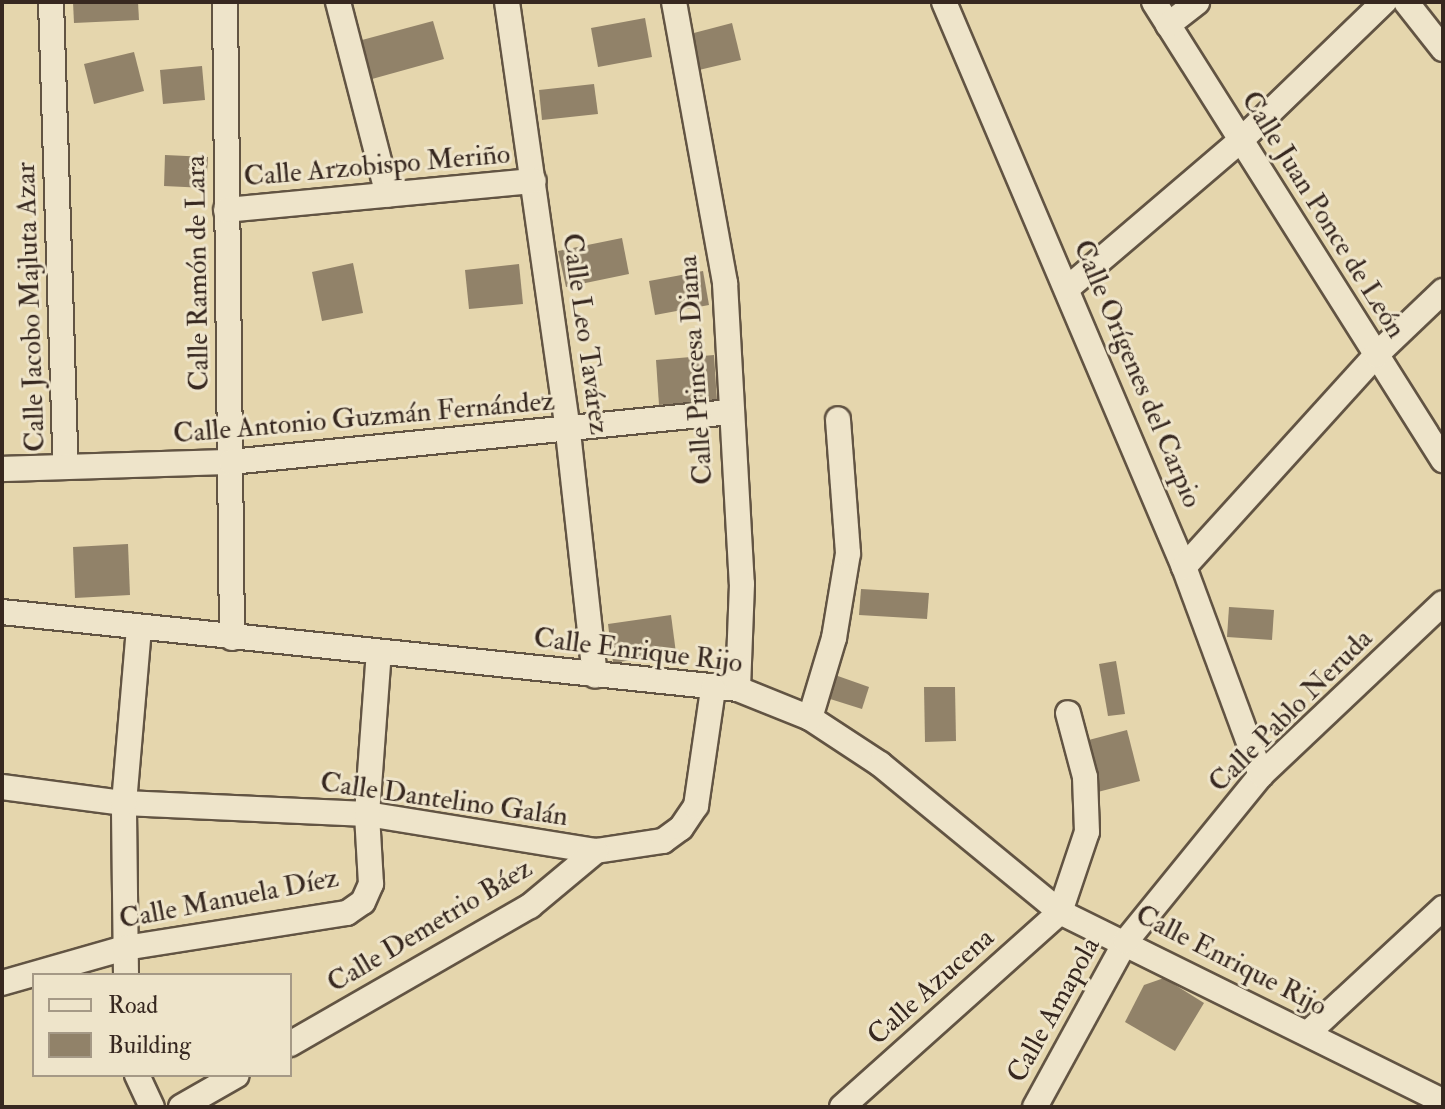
<!DOCTYPE html>
<meta charset="utf-8">
<style>
body{margin:0}
#map{position:relative;width:1445px;height:1109px;overflow:hidden;background:#e5d6ad;font-family:"IM FELL Double Pica",serif}
div>[style]{position:absolute}
[style*='--x']{left:calc(var(--x)*1px);top:calc(var(--y)*1px);width:calc(var(--w)*1px);rotate:calc(var(--a)*1deg)}
.building>*{inset:0;background:#918269}
.roads{filter:drop-shadow(2px 0 #625443) drop-shadow(-2px 0 #625443) drop-shadow(0 2px #625443) drop-shadow(0 -2px #625443)}
.street>*{height:24px;margin:-12px;padding:0 12px;transform-origin:12px;border-radius:12px;background:#eee4ca}
span{translate:-50% -50%;white-space:nowrap;text-align:center;line-height:1.15;-webkit-text-stroke:6px #eee4ca;paint-order:stroke}
.street-label{font-size:28px;color:#372820}
.frame{position:absolute;inset:0;border:4px solid #372820;pointer-events:none}
.legend{position:absolute;left:32px;top:973px;width:260px;height:104px;box-sizing:border-box;background:#eee4ca;border:2px solid #a59986;margin:0;padding:10px 14px;list-style:none;font-size:24px;color:#372820}
.legend li{display:flex;align-items:center;gap:16px;height:40px}
.legend b{width:40px;border:2px solid #a59986}
</style>
<div id="map">
<div class="building">
<div style="clip-path:polygon(73px 2px,138px 2px,139px 20px,74px 23px)"></div>
<div style="clip-path:polygon(645px 18px,652px 57px,598px 67px,591px 28px)"></div>
<div style="clip-path:polygon(433px 21px,444px 59px,372px 79px,362px 40px)"></div>
<div style="clip-path:polygon(732px 23px,741px 60px,699px 70px,690px 34px)"></div>
<div style="clip-path:polygon(134px 52px,144px 91px,94px 104px,84px 64px)"></div>
<div style="clip-path:polygon(202px 66px,205px 100px,163px 104px,160px 70px)"></div>
<div style="clip-path:polygon(594px 84px,598px 114px,542px 120px,539px 90px)"></div>
<div style="clip-path:polygon(165px 155px,208px 157px,206px 188px,164px 186px)"></div>
<div style="clip-path:polygon(622px 238px,629px 274px,566px 287px,558px 251px)"></div>
<div style="clip-path:polygon(353px 263px,363px 313px,322px 321px,312px 272px)"></div>
<div style="clip-path:polygon(519px 264px,523px 304px,469px 309px,465px 270px)"></div>
<div style="clip-path:polygon(703px 271px,709px 305px,655px 315px,649px 281px)"></div>
<div style="clip-path:polygon(714px 355px,717px 401px,659px 405px,656px 360px)"></div>
<div style="clip-path:polygon(128px 544px,130px 595px,75px 598px,73px 547px)"></div>
<div style="clip-path:polygon(861px 589px,929px 593px,927px 619px,859px 615px)"></div>
<div style="clip-path:polygon(1229px 607px,1274px 610px,1272px 640px,1227px 637px)"></div>
<div style="clip-path:polygon(671px 615px,676px 653px,613px 663px,608px 624px)"></div>
<div style="clip-path:polygon(1116px 661px,1125px 714px,1108px 716px,1099px 664px)"></div>
<div style="clip-path:polygon(835px 675px,869px 687px,862px 709px,827px 698px)"></div>
<div style="clip-path:polygon(924px 687px,955px 687px,956px 741px,925px 742px)"></div>
<div style="clip-path:polygon(1127px 730px,1140px 781px,1094px 793px,1081px 742px)"></div>
<div style="clip-path:polygon(1164px 978px,1204px 1003px,1175px 1051px,1125px 1022px,1144px 985px)"></div>
</div>
<div class="roads">
<div class="street">
<div style="--x:51;--y:2;--w:465;--a:88.2"></div>
<div style="--x:225;--y:2;--w:636;--a:89.37"></div>
<div style="--x:338;--y:2;--w:199;--a:75.5"></div>
<div style="--x:507;--y:2;--w:434;--a:81.9"></div>
<div style="--x:568;--y:432;--w:245;--a:83.7"></div>
<div style="--x:674;--y:2;--w:286;--a:79.7"></div>
<div style="--x:725;--y:283;--w:301;--a:86.8"></div>
<div style="--x:742;--y:584;--w:105;--a:92.2"></div>
<div style="--x:944;--y:2;--w:614;--a:66.99"></div>
<div style="--x:1184;--y:567;--w:222;--a:69.7"></div>
<div style="--x:1154;--y:2;--w:542;--a:57.75"></div>
<div style="--x:1406;--y:2;--w:60;--a:51.8"></div>
<div style="--x:1168;--y:25;--w:37;--a:-38"></div>
<div style="--x:226;--y:210;--w:309;--a:-5.4"></div>
<div style="--x:1069;--y:287;--w:223;--a:-40.5"></div>
<div style="--x:1239;--y:142;--w:202;--a:-44"></div>
<div style="--x:2;--y:469;--w:229;--a:-1.8"></div>
<div style="--x:231;--y:462;--w:501;--a:-5.72"></div>
<div style="--x:1184;--y:567;--w:286;--a:-47.8"></div>
<div style="--x:1376;--y:355;--w:93;--a:-43.7"></div>
<div style="--x:2;--y:612;--w:740;--a:5.97"></div>
<div style="--x:738;--y:689;--w:78;--a:21.9"></div>
<div style="--x:810;--y:718;--w:84;--a:33.3"></div>
<div style="--x:880;--y:764;--w:233;--a:39.4"></div>
<div style="--x:1060;--y:912;--w:427;--a:26.3"></div>
<div style="--x:810;--y:718;--w:84;--a:-73.3"></div>
<div style="--x:834;--y:638;--w:86;--a:-80.6"></div>
<div style="--x:848;--y:553;--w:134;--a:-94.3"></div>
<div style="--x:2;--y:787;--w:123;--a:7.5"></div>
<div style="--x:124;--y:803;--w:243;--a:2.6"></div>
<div style="--x:367;--y:814;--w:232;--a:9.2"></div>
<div style="--x:596;--y:851;--w:68;--a:-8.5"></div>
<div style="--x:663;--y:841;--w:22;--a:-36"></div>
<div style="--x:681;--y:828;--w:27;--a:-56"></div>
<div style="--x:696;--y:806;--w:118;--a:-81.7"></div>
<div style="--x:126;--y:975;--w:172;--a:-90.7"></div>
<div style="--x:124;--y:803;--w:175;--a:-85.1"></div>
<div style="--x:2;--y:983;--w:128;--a:-15.9"></div>
<div style="--x:125;--y:948;--w:225;--a:-9"></div>
<div style="--x:347;--y:913;--w:19;--a:-35"></div>
<div style="--x:363;--y:902;--w:20;--a:-66"></div>
<div style="--x:371;--y:884;--w:70;--a:-93.3"></div>
<div style="--x:367;--y:814;--w:162;--a:-85.8"></div>
<div style="--x:1308;--y:1033;--w:184;--a:-42.8"></div>
<div style="--x:290;--y:1044;--w:277;--a:-29.9"></div>
<div style="--x:530;--y:906;--w:86;--a:-39.8"></div>
<div style="--x:137;--y:1075;--w:35;--a:65"></div>
<div style="--x:181;--y:1107;--w:64;--a:-29.7"></div>
<div style="--x:842;--y:1107;--w:292;--a:-41.8"></div>
<div style="--x:1060;--y:912;--w:84;--a:-71.4"></div>
<div style="--x:1087;--y:832;--w:55;--a:-92.1"></div>
<div style="--x:1085;--y:777;--w:66;--a:-104.9"></div>
<div style="--x:1035;--y:1107;--w:189;--a:-61.3"></div>
<div style="--x:1126;--y:941;--w:214;--a:-50.9"></div>
<div style="--x:1261;--y:775;--w:250;--a:-43.4"></div>
</div>
</div>
<div class="street-label">
<span style="left:377px;top:166px;rotate:-5deg">Calle Arzobispo Meriño</span>
<span style="left:1323px;top:215px;rotate:58deg">Calle Juan Ponce de León</span>
<span style="left:198px;top:273px;rotate:-91deg">Calle Ramón de Lara</span>
<span style="left:31px;top:307px;rotate:-92deg">Calle Jacobo Majluta Azar</span>
<span style="left:585px;top:334px;rotate:82deg">Calle Leo Tavárez</span>
<span style="left:696px;top:370px;rotate:-94deg">Calle Princesa Diana</span>
<span style="left:1137px;top:374px;rotate:67deg">Calle Orígenes del Carpio</span>
<span style="left:364px;top:418px;rotate:-5deg">Calle Antonio Guzmán Fernández</span>
<span style="left:638px;top:651px;rotate:7deg">Calle Enrique Rijo</span>
<span style="left:1291px;top:711px;rotate:-45deg">Calle Pablo Neruda</span>
<span style="left:444px;top:800px;rotate:8deg">Calle Dantelino Galán</span>
<span style="left:229px;top:899px;rotate:-11deg">Calle Manuela Díez</span>
<span style="left:430px;top:926px;rotate:-31deg">Calle Demetrio Báez</span>
<span style="left:1231px;top:961px;rotate:27deg">Calle Enrique Rijo</span>
<span style="left:931px;top:987px;rotate:-42deg">Calle Azucena</span>
<span style="left:1054px;top:1010px;rotate:-61deg">Calle Amapola</span>
</div>
<div class="frame"></div>
<ul class="legend">
<li><b style="height:10px;background:#eee4ca"></b>Road</li>
<li><b style="height:22px;background:#918269"></b>Building</li>
</ul>
</div>
